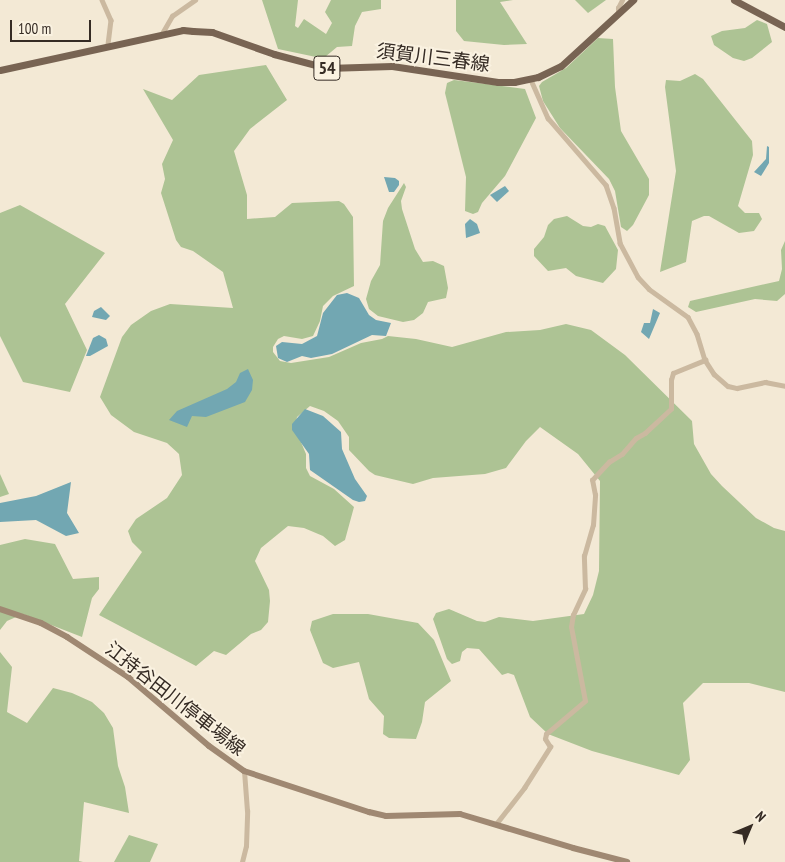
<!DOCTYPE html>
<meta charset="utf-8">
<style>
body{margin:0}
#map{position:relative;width:785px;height:862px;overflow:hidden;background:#f3e9d5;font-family:"PT Sans Narrow","Noto Sans JP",sans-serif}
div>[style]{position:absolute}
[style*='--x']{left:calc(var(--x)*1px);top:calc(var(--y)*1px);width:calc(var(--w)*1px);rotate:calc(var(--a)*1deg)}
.green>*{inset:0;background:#adc394}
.water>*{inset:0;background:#72a7b2}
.minor>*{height:4.5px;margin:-2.25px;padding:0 2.25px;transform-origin:2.25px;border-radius:2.25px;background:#cbb9a0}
.secondary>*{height:6px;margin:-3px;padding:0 3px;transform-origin:3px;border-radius:3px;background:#9f8872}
.primary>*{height:7px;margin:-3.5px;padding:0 3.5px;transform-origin:3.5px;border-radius:3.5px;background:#786453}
span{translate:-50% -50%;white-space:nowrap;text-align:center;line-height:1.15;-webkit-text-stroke:4px #faf2e1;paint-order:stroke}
.shield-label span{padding:1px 4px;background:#faf2e1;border:1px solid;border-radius:4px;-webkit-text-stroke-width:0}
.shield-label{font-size:18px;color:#352b24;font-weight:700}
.street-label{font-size:19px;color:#352b24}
.north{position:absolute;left:725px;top:802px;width:50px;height:50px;-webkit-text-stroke:4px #faf2e1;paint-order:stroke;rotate:45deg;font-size:14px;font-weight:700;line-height:20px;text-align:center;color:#352b24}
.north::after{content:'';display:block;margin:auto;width:18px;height:22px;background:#352b24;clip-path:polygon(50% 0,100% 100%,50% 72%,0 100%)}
.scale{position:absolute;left:10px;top:20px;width:81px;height:22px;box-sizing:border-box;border:2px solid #352b24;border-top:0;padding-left:6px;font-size:15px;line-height:18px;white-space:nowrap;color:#352b24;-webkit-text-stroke:4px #faf2e1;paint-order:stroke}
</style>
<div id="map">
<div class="green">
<div style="clip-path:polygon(262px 0,298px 0,295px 26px,298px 28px,304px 19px,326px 34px,332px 23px,325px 12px,331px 0,381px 0,381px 9px,362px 12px,355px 26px,352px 46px,337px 47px,325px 57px,316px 57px,278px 49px)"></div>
<div style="clip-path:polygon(456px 0,513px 0,500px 2px,527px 44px,504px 45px,464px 41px,456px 31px)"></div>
<div style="clip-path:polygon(575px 0,606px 0,588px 13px)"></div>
<div style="clip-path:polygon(757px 20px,767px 24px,772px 42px,752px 58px,744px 61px,733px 58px,714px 45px,711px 36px,722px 31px,745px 28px)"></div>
<div style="clip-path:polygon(598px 38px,613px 39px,615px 87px,621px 131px,649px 179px,649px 195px,633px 225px,627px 231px,621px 227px,615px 191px,609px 179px,560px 128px,543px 101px,539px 86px,542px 82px,566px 68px)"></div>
<div style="clip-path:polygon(266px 65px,287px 100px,250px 129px,234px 151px,247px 195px,247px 219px,275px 217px,292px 203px,339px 201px,344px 204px,353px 217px,354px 286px,333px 296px,323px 306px,320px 321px,313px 336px,302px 339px,284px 336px,278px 339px,273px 347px,273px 352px,280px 361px,291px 363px,329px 357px,361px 343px,382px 339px,388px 336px,416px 339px,452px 347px,506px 332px,540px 330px,566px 324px,591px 330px,625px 355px,692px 421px,694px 444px,711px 474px,722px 486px,756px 518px,774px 528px,785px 531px,785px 692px,749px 683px,703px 683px,683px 703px,690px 760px,679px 775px,592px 751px,548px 734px,530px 717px,514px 675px,508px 673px,502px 675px,479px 649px,467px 648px,462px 652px,460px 661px,452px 664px,447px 659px,433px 619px,436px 613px,449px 609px,477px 621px,485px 622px,499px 617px,533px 621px,584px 614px,593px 595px,599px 571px,600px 481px,578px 454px,540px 427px,526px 441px,506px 468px,485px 474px,433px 478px,413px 484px,375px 475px,369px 471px,349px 450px,349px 437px,338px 421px,324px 411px,310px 406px,297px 417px,295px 428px,306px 454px,306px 468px,310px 476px,334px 489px,354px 507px,345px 540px,335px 546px,323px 536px,304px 528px,288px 526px,261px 548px,255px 561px,269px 590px,270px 601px,268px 622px,261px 630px,251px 634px,226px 655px,214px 651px,196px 666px,99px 615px,142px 552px,132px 542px,128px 531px,136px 519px,167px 498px,182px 475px,179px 454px,167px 443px,134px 432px,111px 415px,100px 397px,122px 337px,131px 325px,151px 311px,170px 304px,233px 308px,223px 272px,193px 251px,181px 247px,176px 240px,161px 193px,165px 179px,162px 164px,173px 140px,143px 89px,172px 100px,199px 75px)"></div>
<div style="clip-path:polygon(695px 74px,703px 79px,752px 141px,753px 155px,738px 206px,745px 213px,759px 213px,762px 219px,754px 231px,739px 233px,709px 216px,704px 216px,692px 221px,686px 262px,660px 272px,676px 171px,665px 87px,666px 80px,680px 81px)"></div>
<div style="clip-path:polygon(454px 80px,525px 89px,536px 118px,505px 176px,482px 203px,478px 212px,473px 214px,465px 211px,466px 177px,445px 93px,447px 83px)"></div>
<div style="clip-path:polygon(404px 183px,406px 187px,401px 201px,402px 209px,415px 249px,423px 262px,433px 261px,444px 266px,448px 288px,446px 298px,428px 302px,423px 313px,414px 320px,403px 322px,378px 316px,369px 309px,366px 299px,371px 281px,380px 265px,383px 221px,388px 208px)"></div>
<div style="clip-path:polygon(20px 205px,105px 253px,65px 304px,87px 350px,70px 392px,23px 382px,0 336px,0 213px)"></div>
<div style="clip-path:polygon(567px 216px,583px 226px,591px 227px,598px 224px,605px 226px,618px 250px,616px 269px,603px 283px,576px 276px,566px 268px,548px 271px,534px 256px,534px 249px,544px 237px,548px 225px,554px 219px)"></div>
<div style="clip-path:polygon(785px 241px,785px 294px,777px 301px,755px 299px,696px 312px,688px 307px,690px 301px,779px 281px,782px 269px,781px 250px)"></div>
<div style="clip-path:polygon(0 474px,9px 494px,0 497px)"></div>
<div style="clip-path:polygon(25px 539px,55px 544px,73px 579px,99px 577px,99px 589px,92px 598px,82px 637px,23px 614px,7px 621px,0 630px,0 545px)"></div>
<div style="clip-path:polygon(333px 614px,368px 614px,418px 623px,434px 640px,451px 681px,425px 702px,422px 722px,416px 739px,389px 738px,383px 734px,384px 716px,369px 699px,359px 662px,333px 668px,323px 663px,310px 630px,312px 621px)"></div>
<div style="clip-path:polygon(0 652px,12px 667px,7px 712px,27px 723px,53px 688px,72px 693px,92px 702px,104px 713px,113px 728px,118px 766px,125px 787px,129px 813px,84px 802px,79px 861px,83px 862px,0 862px)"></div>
<div style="clip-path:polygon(129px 835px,158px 844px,150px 862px,114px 862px)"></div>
</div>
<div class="water">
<div style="clip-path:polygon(767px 146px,769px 147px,769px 163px,761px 176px,754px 172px,766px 159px)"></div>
<div style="clip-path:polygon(384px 177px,395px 178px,399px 181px,399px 185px,394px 192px,389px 192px)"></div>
<div style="clip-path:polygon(505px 186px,509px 191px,497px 202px,490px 195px)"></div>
<div style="clip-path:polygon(470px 219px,477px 224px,480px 233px,466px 238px,465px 224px)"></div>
<div style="clip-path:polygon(347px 293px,359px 298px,369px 315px,376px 320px,391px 323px,386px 336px,372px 335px,332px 354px,311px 358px,302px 356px,287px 362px,278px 358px,276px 346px,282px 342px,302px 344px,317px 336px,323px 313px,337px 295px)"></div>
<div style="clip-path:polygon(101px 307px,110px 316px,106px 320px,92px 317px,94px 311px)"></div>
<div style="clip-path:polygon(653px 309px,660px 313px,649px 339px,641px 332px,644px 323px,650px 323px)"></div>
<div style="clip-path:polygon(99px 335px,106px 339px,108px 346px,90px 356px,86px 356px,93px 338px)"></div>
<div style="clip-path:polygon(248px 369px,253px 380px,252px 390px,245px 402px,206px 417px,192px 416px,187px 427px,169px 420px,177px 411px,227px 389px,236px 382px,240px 373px)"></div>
<div style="clip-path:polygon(305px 409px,323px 416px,341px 432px,342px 449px,355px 479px,367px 496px,365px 501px,359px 502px,353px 500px,310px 470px,309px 454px,292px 430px,292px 424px)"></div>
<div style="clip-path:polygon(71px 482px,67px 513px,79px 533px,66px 536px,36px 520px,0 522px,0 503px,36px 496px)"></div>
</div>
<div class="minor">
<div style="--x:102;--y:0;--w:22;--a:66"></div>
<div style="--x:111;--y:20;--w:26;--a:97"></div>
<div style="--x:618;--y:14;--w:6;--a:-90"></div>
<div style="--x:618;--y:8;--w:9;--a:-63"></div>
<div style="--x:161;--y:35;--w:22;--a:-60"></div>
<div style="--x:172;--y:16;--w:28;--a:-35"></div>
<div style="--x:531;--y:80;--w:42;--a:65.9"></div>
<div style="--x:548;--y:118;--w:89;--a:49.1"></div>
<div style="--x:606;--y:185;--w:24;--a:71"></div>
<div style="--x:614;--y:208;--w:36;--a:80"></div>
<div style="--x:620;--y:243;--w:38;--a:62"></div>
<div style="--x:638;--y:277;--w:16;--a:47"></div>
<div style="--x:649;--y:289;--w:48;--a:35.7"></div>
<div style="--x:688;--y:317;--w:19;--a:62"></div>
<div style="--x:697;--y:334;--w:27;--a:73"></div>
<div style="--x:705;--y:360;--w:17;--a:57"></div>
<div style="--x:714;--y:374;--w:18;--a:41"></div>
<div style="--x:728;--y:386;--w:9;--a:13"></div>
<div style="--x:737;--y:388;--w:29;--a:-12"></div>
<div style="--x:765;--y:382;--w:20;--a:11"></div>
<div style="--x:496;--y:824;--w:46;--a:-52.1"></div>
<div style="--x:524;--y:788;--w:49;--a:-57.6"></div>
<div style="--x:550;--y:747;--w:9;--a:-122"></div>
<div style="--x:545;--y:739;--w:5;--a:-79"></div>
<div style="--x:546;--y:734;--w:51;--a:-40.2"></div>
<div style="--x:585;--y:701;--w:75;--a:-100.7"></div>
<div style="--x:571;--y:627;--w:12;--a:-81"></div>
<div style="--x:573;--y:615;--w:29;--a:-65"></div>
<div style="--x:585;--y:589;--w:33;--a:-92"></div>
<div style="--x:584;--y:556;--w:32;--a:-74"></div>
<div style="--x:593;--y:525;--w:30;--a:-86"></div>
<div style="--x:595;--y:495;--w:15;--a:-101"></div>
<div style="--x:592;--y:480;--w:25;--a:-47"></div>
<div style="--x:609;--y:462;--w:15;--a:-32"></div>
<div style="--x:622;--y:454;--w:21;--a:-49"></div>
<div style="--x:636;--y:438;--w:10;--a:-29"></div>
<div style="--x:645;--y:433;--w:35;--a:-43"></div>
<div style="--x:671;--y:409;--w:29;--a:-90"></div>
<div style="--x:671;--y:380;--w:7;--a:-74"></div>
<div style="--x:673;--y:373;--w:35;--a:-22"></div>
<div style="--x:242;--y:862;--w:16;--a:-76"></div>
<div style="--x:246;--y:846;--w:35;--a:-88"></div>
<div style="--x:247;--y:811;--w:40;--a:-94.3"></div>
</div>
<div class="secondary">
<div style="--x:0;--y:609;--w:43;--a:18.9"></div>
<div style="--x:41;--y:623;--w:30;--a:28"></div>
<div style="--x:67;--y:637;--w:73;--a:33.3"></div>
<div style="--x:128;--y:677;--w:106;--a:40.4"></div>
<div style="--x:209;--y:746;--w:43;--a:35.5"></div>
<div style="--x:244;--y:771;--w:132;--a:18.2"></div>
<div style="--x:369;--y:812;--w:17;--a:13"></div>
<div style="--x:386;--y:816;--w:74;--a:-1.5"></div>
<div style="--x:460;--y:814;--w:118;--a:16.7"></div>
<div style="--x:573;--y:848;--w:56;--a:14.5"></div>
</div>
<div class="primary">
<div style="--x:734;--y:0;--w:58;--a:27.9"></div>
<div style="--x:0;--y:70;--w:187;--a:-12.3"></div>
<div style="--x:183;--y:30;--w:10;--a:6"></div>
<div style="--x:193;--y:31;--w:19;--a:3"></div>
<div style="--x:212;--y:32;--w:66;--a:19.5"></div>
<div style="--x:274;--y:54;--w:55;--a:14.8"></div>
<div style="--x:327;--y:68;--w:65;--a:-1.8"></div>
<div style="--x:392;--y:66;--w:107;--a:8.6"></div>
<div style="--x:498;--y:82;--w:16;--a:0"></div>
<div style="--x:514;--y:82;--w:25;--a:-12"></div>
<div style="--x:538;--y:77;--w:25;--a:-26"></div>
<div style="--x:561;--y:66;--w:98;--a:-42.5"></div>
</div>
<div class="shield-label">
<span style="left:327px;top:68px">54</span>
</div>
<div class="street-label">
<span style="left:433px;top:58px;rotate:7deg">須賀川三春線</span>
<span style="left:175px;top:699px;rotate:38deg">江持谷田川停車場線</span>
</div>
<div class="north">N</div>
<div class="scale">100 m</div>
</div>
